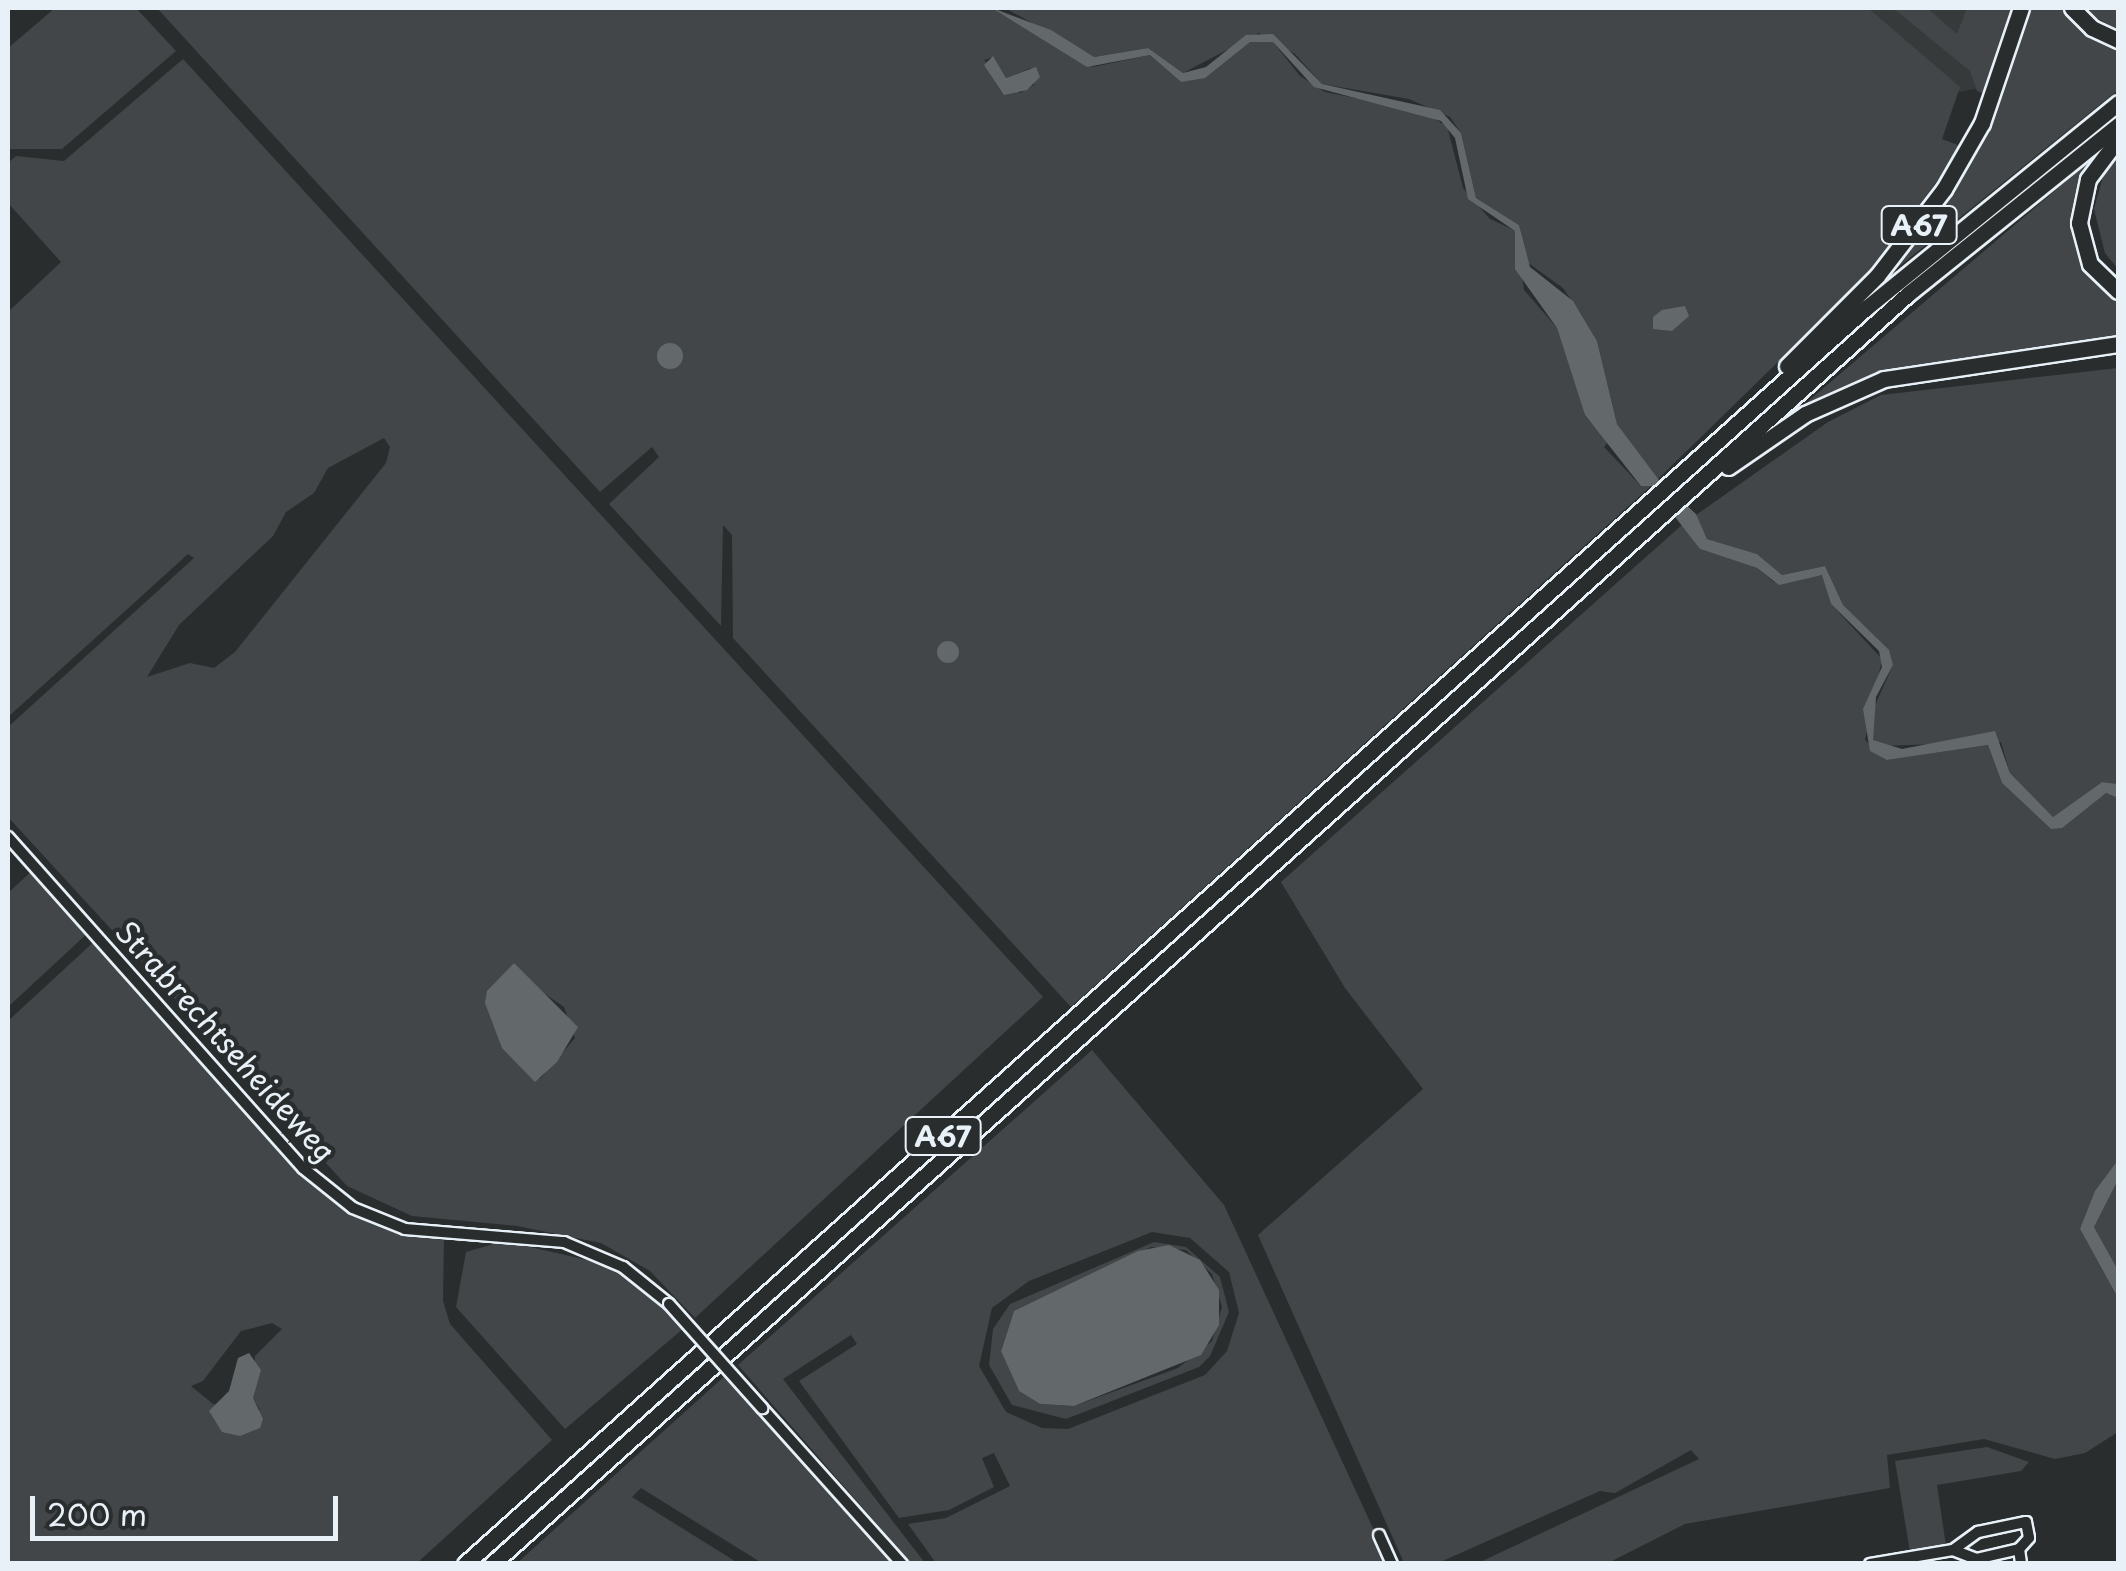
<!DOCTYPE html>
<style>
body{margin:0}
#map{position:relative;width:2126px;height:1571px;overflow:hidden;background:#2a2d2e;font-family:"Playpen Sans",sans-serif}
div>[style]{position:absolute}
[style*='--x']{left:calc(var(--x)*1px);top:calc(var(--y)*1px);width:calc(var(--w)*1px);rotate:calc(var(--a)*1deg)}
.built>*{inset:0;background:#363a3b}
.green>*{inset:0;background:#424648}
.water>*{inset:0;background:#63686b}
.round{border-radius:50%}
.roads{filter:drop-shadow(2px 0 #e8f1f8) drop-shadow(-2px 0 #e8f1f8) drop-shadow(0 2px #e8f1f8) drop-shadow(0 -2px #e8f1f8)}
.minor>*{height:10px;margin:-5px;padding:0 5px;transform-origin:5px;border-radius:5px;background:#2a2d2e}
.highway>*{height:15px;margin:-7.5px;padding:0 7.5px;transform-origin:7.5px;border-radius:7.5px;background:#2a2d2e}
.bridges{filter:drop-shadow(2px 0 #e8f1f8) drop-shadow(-2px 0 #e8f1f8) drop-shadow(0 2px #e8f1f8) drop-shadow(0 -2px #e8f1f8)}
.minor-bridge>*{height:10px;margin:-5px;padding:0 5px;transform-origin:5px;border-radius:5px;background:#2a2d2e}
span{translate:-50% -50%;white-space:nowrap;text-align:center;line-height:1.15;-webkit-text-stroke:9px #2a2d2e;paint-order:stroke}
.shield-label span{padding:2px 8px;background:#2a2d2e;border:2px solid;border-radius:8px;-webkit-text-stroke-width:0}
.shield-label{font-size:28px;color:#e8f1f8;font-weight:700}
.street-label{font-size:30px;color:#e8f1f8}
.frame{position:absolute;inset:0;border:10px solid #e8f1f8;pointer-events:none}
.scale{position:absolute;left:30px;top:1496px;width:308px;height:45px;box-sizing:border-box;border:5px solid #e8f1f8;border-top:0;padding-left:12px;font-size:30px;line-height:35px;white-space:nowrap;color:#e8f1f8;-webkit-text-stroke:8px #2a2d2e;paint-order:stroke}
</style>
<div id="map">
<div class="built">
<div style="clip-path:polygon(1842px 8px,1988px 8px,1984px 87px,1955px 93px)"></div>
</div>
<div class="green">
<div style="clip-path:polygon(55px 8px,136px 8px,176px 51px,62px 149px,8px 149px,8px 48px)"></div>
<div style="clip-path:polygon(evenodd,157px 8px,992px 8px,1093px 67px,1150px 55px,1181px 82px,1250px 42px,1273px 42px,1300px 76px,1325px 92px,1420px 111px,1447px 126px,1463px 188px,1490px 219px,1516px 231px,1524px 290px,1557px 328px,1586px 417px,1608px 442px,1604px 447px,1641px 486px,1651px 486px,1071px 1007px,733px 638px,732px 535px,723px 525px,721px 626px,609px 504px,659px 457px,652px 447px,600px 492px,157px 8px,993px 57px,1006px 78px,1031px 68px,1034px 85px,1020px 93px,984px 60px,993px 57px)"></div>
<div style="clip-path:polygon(1005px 8px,1868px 8px,1960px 87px,1942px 139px,1963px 147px,1866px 276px,1658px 479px,1617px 424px,1597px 341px,1581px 314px,1563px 288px,1527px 262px,1519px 225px,1476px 198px,1461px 133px,1450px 117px,1409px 99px,1322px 84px,1295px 54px,1259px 33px,1183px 73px,1148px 48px,1094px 57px)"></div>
<div style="clip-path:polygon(1893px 8px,1927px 8px,1957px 34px,1967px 8px,2015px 8px,1987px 95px,1977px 91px,1970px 71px)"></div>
<div style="clip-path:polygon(2028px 8px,2066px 8px,2118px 46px,2118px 90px,1870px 290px,1949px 194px,1995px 115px)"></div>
<div style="clip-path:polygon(2087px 8px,2118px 8px,2118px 30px,2095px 17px)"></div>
<div style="clip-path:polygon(evenodd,183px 59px,1043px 997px,695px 1318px,650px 1271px,601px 1243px,517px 1226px,412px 1216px,347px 1186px,8px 817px,8px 727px,194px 558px,188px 554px,8px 717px,8px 312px,61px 262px,8px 203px,8px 163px,16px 156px,64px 161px,183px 59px,384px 438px,390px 447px,386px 463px,235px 652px,214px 668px,190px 663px,147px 677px,179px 625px,273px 536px,286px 512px,314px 493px,328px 468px,384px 438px,183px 59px,514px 963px,526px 981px,564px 1007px,575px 1038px,540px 1079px,499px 981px,514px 963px)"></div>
<div style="clip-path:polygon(2118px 152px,2118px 269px,2105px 253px,2094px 209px,2104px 173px)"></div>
<div style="clip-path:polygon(2091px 160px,2082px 178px,2078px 235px,2118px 295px,2118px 341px,1926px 366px,1786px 420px)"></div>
<div style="clip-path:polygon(2118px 368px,2118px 784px,2102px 782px,2053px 817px,2010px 773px,2001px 742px,1880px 746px,1873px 740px,1872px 712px,1893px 665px,1843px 605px,1825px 566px,1782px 575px,1757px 554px,1707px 539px,1696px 515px,1828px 422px,1881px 395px)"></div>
<div style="clip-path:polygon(1683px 524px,1700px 549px,1757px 568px,1774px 582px,1823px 575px,1831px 604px,1882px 659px,1865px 740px,1887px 760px,1988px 745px,2002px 783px,2051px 829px,2106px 793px,2118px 798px,2118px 1160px,2080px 1229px,2118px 1298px,2118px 1432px,2085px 1453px,2055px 1459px,1984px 1439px,1887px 1455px,1890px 1488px,1685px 1524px,1608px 1563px,1478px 1563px,1699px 1459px,1691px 1450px,1615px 1493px,1600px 1491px,1438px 1563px,1404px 1563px,1258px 1235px,1423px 1089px,1345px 988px,1281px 882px)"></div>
<div style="clip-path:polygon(34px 869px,91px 930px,8px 1007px,8px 893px)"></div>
<div style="clip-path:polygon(evenodd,98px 938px,311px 1172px,368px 1214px,444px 1236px,443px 1301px,450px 1324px,552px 1440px,417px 1563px,8px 1564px,8px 1021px,98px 938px,272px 1323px,282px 1329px,255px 1356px,253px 1399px,260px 1410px,213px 1404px,191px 1386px,203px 1381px,241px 1331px,272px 1323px)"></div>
<div style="clip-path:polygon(evenodd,1092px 1050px,1224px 1205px,1389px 1563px,936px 1563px,908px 1524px,946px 1518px,1010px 1486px,994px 1453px,982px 1458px,994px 1487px,949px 1510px,899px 1518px,799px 1381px,857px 1344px,851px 1335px,783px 1379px,925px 1563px,911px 1563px,738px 1365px,1092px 1050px,1152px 1232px,1190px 1238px,1229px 1272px,1239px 1313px,1227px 1351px,1205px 1375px,1068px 1429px,1042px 1428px,1006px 1412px,979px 1366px,992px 1308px,1029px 1281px,1152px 1232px)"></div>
<div style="clip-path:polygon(2118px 1180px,2118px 1270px,2094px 1227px)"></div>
<div style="clip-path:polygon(504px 1241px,605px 1264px,633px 1277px,684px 1328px,565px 1429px,456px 1307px,466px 1252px)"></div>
<div style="clip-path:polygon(evenodd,1154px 1242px,1186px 1247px,1220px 1277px,1229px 1312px,1210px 1356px,1199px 1367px,1066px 1419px,1012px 1405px,989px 1365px,993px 1329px,1010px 1304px,1154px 1242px,1151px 1247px,1186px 1250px,1212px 1274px,1222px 1307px,1212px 1341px,1178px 1368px,1074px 1406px,1040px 1404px,1019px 1391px,1001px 1350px,1014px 1311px,1151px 1247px)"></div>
<div style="clip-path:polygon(727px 1374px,897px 1563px,762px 1563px,641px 1488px,632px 1497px,738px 1563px,516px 1564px)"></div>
<div style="clip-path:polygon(1987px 1447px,2029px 1462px,2021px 1471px,1937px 1485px,1946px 1546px,1910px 1552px,1895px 1461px)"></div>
</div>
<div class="water">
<div style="clip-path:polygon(992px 8px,1051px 30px,1094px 57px,1148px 48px,1183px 73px,1206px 67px,1246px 35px,1273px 34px,1322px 84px,1440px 110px,1461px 133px,1476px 198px,1519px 225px,1530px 267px,1573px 301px,1597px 341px,1617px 424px,1659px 480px,1696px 514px,1707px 539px,1757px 554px,1782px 575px,1825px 566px,1843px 605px,1889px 650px,1893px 665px,1876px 697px,1873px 740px,1902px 749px,1995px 731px,2010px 773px,2053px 817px,2102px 782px,2118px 784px,2118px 798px,2106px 793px,2062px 828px,2051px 829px,2002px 783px,1988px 745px,1887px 760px,1870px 751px,1863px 709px,1882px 667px,1879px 651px,1831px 604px,1822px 575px,1779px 585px,1757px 568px,1700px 549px,1651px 486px,1641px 486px,1585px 415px,1557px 328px,1515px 269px,1515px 231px,1468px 199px,1455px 138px,1441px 121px,1314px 87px,1273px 42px,1250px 42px,1205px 78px,1181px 82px,1150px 55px,1087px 67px)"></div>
<div style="clip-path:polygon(993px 56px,1006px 78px,1036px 67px,1040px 77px,1027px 90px,1004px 95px,984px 65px)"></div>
<div style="clip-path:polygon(1685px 306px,1689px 316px,1672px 331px,1653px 329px,1653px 317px,1662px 310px)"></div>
<div class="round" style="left:657px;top:343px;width:26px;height:26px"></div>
<div class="round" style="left:937px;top:641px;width:22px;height:22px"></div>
<div style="clip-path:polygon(514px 963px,578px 1027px,557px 1062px,535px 1082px,502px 1048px,485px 1003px,487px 991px)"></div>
<div style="clip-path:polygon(2118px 1160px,2118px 1180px,2094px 1227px,2118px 1270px,2118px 1298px,2080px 1229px,2095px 1191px)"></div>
<div style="clip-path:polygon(1169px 1245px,1200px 1260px,1219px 1290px,1219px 1325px,1201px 1355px,1074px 1406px,1040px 1404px,1019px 1391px,1001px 1351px,1014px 1311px,1138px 1251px)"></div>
<div style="clip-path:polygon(249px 1353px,261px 1370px,253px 1398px,263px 1419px,260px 1428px,240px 1436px,222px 1432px,209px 1411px,229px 1391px,238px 1358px)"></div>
</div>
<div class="roads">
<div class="minor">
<div style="--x:8;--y:837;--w:443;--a:48.3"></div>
<div style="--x:303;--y:1168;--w:64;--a:38.7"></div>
<div style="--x:353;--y:1208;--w:56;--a:22"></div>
<div style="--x:405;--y:1229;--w:160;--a:4.7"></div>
<div style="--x:564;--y:1242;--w:64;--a:23"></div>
<div style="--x:623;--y:1267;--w:59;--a:38.8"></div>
<div style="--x:762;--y:1408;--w:210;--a:48.1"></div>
<div style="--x:1379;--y:1535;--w:32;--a:66"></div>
<div style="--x:1953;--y:1550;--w:31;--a:-36"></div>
<div style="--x:1978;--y:1532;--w:49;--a:-11.8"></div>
<div style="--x:2026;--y:1522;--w:16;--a:79"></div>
<div style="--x:2029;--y:1538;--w:15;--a:132"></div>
<div style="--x:1870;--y:1564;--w:84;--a:-9.6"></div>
<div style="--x:1953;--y:1550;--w:25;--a:21"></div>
<div style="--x:1976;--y:1559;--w:44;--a:-13.1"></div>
<div style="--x:2019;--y:1549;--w:15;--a:82"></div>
</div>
<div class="highway">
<div style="--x:2072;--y:8;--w:28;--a:45"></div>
<div style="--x:2092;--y:28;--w:29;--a:25"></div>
<div style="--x:2118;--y:139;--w:50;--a:126.9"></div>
<div style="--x:2088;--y:179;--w:45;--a:101.6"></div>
<div style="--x:2079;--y:223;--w:42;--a:75"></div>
<div style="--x:2090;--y:264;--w:39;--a:44"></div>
<div style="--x:1787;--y:366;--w:127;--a:-45"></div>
<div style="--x:1877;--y:276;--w:110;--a:-52.4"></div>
<div style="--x:1944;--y:189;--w:76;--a:-60.1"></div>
<div style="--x:1982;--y:123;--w:121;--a:-71.3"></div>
<div style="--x:1728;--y:467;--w:93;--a:-34.5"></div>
<div style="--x:1805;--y:414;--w:86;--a:-23.9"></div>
<div style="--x:1884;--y:379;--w:237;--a:-8.5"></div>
<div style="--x:465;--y:1564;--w:1882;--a:-41.88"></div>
<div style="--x:1866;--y:308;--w:325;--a:-39.1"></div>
<div style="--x:492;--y:1564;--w:1902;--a:-41.89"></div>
<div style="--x:1908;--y:294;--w:270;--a:-38.8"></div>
</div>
</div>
<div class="bridges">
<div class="minor-bridge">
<div style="--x:669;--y:1304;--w:140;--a:48.2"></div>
</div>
</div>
<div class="shield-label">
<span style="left:1919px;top:225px">A67</span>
<span style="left:943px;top:1136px">A67</span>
</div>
<div class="street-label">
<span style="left:226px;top:1041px;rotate:48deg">Strabrechtseheideweg</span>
</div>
<div class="frame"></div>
<div class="scale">200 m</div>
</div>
